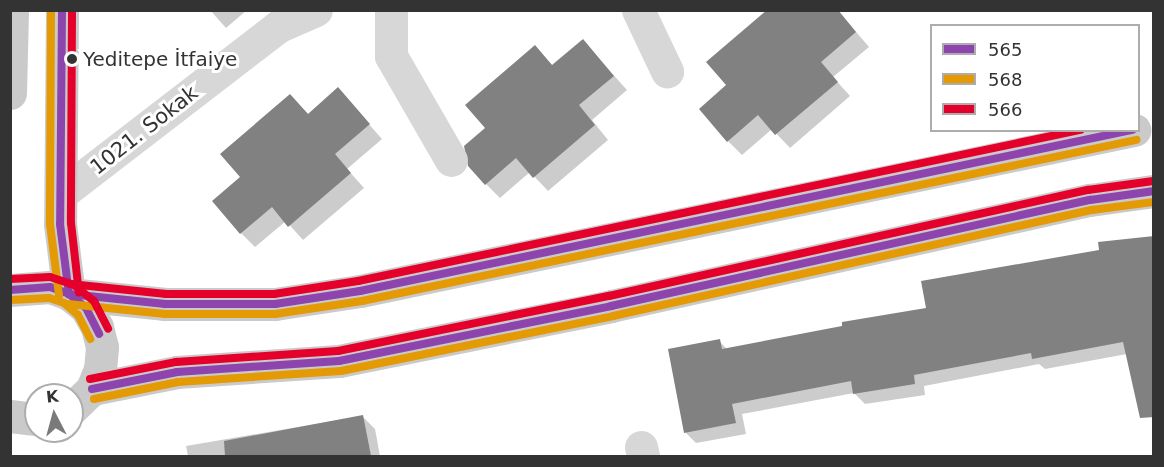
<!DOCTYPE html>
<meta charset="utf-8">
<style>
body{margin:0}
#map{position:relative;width:1164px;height:467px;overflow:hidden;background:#fff;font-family:"DejaVu Sans",sans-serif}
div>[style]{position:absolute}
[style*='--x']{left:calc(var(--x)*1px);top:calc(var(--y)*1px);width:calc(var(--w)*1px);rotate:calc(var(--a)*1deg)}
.shadow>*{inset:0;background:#0003}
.building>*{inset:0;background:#818181}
.minor>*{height:33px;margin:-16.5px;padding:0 16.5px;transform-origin:16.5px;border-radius:16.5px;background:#d7d7d7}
.major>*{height:33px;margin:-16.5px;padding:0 16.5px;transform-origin:16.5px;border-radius:16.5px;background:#cacaca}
.bus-1>*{height:8px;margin:-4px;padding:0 4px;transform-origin:4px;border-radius:4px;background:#8e44ad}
.bus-2>*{height:8px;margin:-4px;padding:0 4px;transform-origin:4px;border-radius:4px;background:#e39a05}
.bus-3>*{height:8px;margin:-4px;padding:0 4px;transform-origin:4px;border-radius:4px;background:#e4002b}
.dots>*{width:16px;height:16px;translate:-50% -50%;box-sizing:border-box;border:3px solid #fff;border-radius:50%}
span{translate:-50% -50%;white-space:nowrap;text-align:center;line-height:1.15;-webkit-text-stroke:6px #fff;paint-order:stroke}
.bus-label{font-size:20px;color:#333}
.left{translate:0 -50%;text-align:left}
.street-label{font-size:21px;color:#333}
.frame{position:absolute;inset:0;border:12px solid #333;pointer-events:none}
.legend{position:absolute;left:930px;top:24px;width:210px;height:108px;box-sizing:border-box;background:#fff;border:2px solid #adadad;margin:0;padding:8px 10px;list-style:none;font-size:18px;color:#333}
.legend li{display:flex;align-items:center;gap:12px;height:30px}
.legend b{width:30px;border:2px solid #adadad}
.north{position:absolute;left:24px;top:383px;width:60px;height:60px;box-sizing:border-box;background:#fff;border:2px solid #adadad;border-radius:50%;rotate:354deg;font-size:16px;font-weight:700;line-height:24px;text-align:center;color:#333}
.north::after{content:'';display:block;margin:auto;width:21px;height:27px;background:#7a7a7a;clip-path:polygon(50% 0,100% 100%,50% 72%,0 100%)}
</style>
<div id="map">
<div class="shadow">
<div style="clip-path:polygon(210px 10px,247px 10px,226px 28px)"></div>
<div style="clip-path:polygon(839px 12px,869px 47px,833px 77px,850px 96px,790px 148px,772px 129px,742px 155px,728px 141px)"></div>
<div style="clip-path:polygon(583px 41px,627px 90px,592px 120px,608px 140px,548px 191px,530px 172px,500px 198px,486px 184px,487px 128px,535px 47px,553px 66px)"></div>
<div style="clip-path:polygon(338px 89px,382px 139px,347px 169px,364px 188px,303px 240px,286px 221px,255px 247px,241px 233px,242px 177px,290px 96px,309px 115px)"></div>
<div style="clip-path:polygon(1101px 251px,1127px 354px,1045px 369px,1039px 364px,924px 386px,925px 395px,865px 404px,854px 393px,742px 414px,746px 434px,696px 443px,685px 432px,719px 341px,728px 350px,928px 310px)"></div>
<div style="clip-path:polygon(362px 416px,375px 429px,380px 456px,188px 456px,186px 446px)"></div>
</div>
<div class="building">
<div style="clip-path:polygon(767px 10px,838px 10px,856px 32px,821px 62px,838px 82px,775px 135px,758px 115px,727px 142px,699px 109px,726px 85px,706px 62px)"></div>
<div style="clip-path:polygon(583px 39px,614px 76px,579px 105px,595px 125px,533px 178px,516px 158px,485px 185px,468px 166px,464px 146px,485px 128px,465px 105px,535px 45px,552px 65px)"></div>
<div style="clip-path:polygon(338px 87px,370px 124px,335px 154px,351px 173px,288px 227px,272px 207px,240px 234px,212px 201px,240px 177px,220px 154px,290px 94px,308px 114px)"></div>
<div style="clip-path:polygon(1154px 236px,1154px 417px,1140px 418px,1123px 342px,1032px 359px,1031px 353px,914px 375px,915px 384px,853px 394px,851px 381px,732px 404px,736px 423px,684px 433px,668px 349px,720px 339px,722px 349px,842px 326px,842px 322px,926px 308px,921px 281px,1099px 250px,1098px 242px)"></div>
<div style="clip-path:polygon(363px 415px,371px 456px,225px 456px,224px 441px)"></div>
</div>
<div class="minor">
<div style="--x:391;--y:10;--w:46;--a:90"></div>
<div style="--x:391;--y:56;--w:120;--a:60"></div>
<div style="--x:638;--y:10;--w:68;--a:64.6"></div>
<div style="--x:62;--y:193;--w:274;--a:-37.6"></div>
<div style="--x:279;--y:26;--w:40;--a:-23.4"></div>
<div style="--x:641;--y:447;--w:9;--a:77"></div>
</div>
<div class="major">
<div style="--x:62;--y:10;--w:214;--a:90.5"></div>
<div style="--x:60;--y:224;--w:71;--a:82.7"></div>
<div style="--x:10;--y:93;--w:83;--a:-88.6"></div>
<div style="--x:10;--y:290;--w:40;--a:-4.3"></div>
<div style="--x:50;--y:287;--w:20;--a:20"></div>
<div style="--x:69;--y:294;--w:22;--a:39"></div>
<div style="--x:86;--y:308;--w:22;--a:60"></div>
<div style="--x:97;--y:327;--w:21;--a:76"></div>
<div style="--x:102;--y:347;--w:22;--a:95"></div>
<div style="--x:100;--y:369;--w:22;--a:112"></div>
<div style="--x:92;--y:389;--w:28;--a:136"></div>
<div style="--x:69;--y:294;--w:97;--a:5.9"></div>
<div style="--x:165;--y:304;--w:110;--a:0"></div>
<div style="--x:275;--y:304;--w:86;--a:-8.7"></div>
<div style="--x:360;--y:291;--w:791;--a:-11.75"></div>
<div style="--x:92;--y:389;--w:87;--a:-11.3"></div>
<div style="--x:177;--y:372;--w:162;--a:-3.9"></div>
<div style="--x:339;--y:361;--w:278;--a:-11.4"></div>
<div style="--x:611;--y:306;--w:491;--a:-12.5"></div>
<div style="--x:1090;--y:200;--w:65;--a:-8"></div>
<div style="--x:10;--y:416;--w:26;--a:7"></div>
</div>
<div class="bus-1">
<div style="--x:62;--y:10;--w:214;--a:90.5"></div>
<div style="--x:60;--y:224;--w:71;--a:82.7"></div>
<div style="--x:10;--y:290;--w:40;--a:-4.3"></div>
<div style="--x:50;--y:287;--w:20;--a:20"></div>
<div style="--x:69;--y:294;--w:22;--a:39"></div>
<div style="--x:86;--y:308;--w:29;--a:63"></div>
<div style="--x:69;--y:294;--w:97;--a:5.9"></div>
<div style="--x:165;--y:304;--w:110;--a:0"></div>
<div style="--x:275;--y:304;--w:86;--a:-8.7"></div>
<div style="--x:360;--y:291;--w:789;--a:-11.78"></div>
<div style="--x:92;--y:389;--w:87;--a:-11.3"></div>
<div style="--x:177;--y:372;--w:162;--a:-3.9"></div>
<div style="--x:339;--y:361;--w:278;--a:-11.4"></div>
<div style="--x:611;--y:306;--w:491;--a:-12.5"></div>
<div style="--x:1090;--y:200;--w:65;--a:-8"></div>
</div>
<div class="bus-2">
<div style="--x:51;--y:10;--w:214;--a:90.3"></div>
<div style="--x:50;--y:224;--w:72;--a:82.8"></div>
<div style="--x:11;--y:300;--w:38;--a:-3"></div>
<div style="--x:49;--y:298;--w:16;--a:18"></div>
<div style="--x:64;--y:303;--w:18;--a:41"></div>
<div style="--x:78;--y:315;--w:27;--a:63"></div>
<div style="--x:68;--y:304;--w:98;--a:5.9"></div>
<div style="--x:165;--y:314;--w:110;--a:0"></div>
<div style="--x:275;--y:314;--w:88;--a:-8.5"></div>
<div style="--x:362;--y:301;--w:791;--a:-11.75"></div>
<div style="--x:94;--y:399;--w:86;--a:-11.4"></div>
<div style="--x:178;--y:382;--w:163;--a:-3.9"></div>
<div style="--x:341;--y:371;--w:278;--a:-11.4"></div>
<div style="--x:613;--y:316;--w:491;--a:-12.5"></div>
<div style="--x:1092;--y:210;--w:63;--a:-7.4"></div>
</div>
<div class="bus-3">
<div style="--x:72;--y:10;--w:213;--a:90.3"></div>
<div style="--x:71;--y:223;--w:70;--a:83.5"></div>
<div style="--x:10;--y:279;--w:40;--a:-2.9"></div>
<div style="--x:50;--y:277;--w:25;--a:18"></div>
<div style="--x:74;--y:285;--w:26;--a:39"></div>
<div style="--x:94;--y:301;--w:31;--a:63"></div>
<div style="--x:70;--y:284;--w:97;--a:5.9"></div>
<div style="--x:166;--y:294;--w:108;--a:0"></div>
<div style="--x:274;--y:294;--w:85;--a:-8.8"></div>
<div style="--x:358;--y:281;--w:738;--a:-11.81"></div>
<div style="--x:90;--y:379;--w:88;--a:-11.2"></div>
<div style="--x:176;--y:362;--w:162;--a:-3.9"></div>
<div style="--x:338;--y:351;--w:277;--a:-11.5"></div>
<div style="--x:609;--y:296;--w:491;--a:-12.5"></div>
<div style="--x:1088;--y:190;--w:66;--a:-7.9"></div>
</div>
<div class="dots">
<div style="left:72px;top:59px;background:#333"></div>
</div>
<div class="bus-label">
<span class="left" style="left:83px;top:59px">Yeditepe İtfaiye</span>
</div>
<div class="street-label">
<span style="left:144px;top:130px;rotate:-38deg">1021. Sokak</span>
</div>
<div class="frame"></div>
<ul class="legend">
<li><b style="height:8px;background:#8e44ad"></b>565</li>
<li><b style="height:8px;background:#e39a05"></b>568</li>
<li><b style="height:8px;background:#e4002b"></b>566</li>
</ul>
<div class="north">K</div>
</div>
